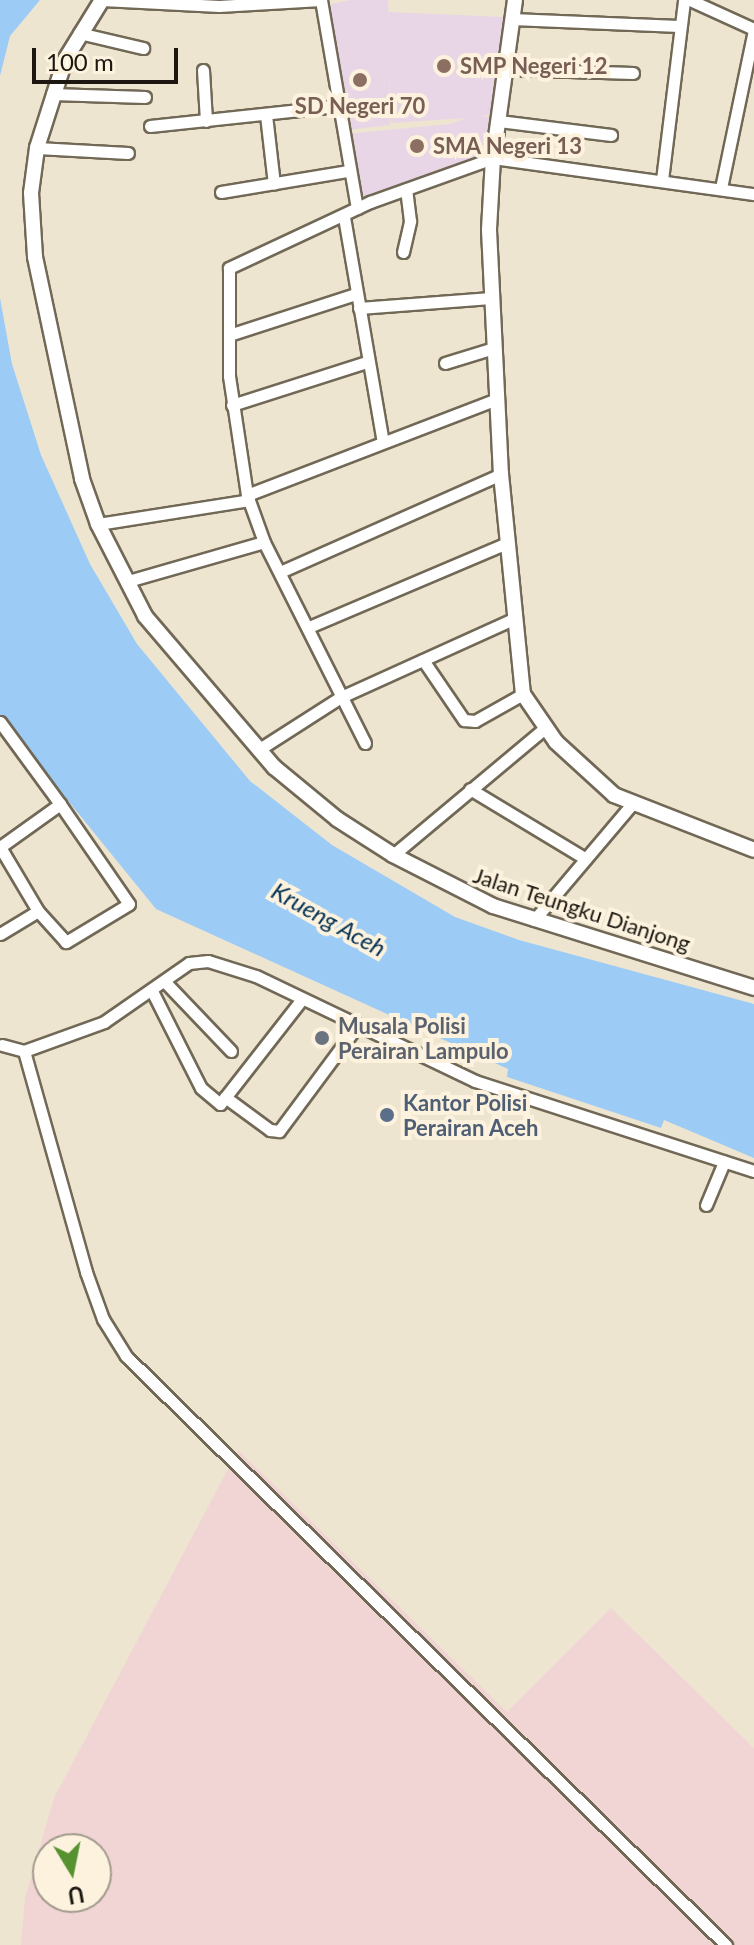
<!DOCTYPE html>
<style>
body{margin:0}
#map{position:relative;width:754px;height:1945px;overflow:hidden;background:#eee5d1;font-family:Lato,sans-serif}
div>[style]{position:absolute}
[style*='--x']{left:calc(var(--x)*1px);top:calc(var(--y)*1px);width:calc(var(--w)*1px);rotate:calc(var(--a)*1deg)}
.industrial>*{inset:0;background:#f0d5d4}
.education>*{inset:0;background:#e8d6e6}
.water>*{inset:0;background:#9ccbf6}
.roads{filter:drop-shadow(2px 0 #716856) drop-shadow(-2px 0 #716856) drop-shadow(0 2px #716856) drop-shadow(0 -2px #716856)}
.minor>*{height:11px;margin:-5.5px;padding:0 5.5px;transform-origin:5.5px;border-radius:5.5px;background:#fff}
.tertiary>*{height:14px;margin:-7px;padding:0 7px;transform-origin:7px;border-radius:7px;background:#fff}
.dots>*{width:22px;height:22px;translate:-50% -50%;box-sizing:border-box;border:4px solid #fcf2de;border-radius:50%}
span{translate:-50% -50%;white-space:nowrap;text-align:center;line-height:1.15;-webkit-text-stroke:8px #fcf2de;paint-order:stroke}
.education-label{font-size:22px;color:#785e54;font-weight:700}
.left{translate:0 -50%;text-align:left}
.street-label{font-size:22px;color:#1c1811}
.worship-label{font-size:22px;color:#5b616d;font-weight:700}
.service-label{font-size:22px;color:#4e5e75;font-weight:700}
.water-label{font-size:24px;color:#053355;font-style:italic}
.north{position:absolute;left:32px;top:1833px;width:80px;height:80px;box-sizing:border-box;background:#fcf2de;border:2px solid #a29b8c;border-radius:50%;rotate:170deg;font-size:22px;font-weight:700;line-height:32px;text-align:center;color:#1c1811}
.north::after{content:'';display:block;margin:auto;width:28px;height:36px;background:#579230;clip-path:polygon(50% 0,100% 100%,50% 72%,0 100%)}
.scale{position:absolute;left:32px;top:48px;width:146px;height:36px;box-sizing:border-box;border:4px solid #1c1811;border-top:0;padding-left:10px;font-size:24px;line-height:28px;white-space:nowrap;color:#1c1811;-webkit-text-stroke:6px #fcf2de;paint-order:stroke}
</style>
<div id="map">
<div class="industrial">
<div style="clip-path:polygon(evenodd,238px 1450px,507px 1712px,611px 1608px,754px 1748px,754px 1945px,21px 1945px,25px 1898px,54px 1798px,238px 1450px,48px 1849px,96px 1849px,96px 1897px,48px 1897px,48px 1849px)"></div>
</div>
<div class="education">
<div style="clip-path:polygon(351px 0,388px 0,389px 18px,389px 12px,504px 17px,492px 114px,481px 116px,492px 117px,484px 159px,354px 201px,346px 134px,450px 124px,467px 118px,391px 123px,389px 68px,390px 125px,338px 131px,321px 6px)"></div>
</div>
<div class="water">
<div style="clip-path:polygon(0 0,40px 0,10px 36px,0 76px)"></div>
<div style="clip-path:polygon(0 298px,12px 364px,41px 455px,90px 564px,137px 644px,250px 781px,332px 845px,455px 917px,519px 940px,754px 1004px,754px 1158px,664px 1120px,661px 1128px,507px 1077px,508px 1069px,156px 909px,52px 781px,42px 780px,0 717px)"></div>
</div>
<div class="roads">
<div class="minor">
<div style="--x:102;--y:0;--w:117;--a:2.9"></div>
<div style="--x:219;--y:6;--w:102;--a:-3.4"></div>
<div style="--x:321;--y:0;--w:211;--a:80.2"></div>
<div style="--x:690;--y:0;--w:70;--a:24.4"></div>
<div style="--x:512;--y:19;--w:167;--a:2.4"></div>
<div style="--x:79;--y:33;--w:66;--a:13.2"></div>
<div style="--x:505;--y:69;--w:128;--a:1.8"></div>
<div style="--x:203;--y:70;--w:51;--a:86.6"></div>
<div style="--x:52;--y:94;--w:93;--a:1.8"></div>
<div style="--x:266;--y:115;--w:69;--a:83.4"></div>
<div style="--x:499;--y:121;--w:113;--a:7.1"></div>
<div style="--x:150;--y:126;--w:188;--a:-6.1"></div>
<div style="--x:37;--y:148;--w:91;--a:3.1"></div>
<div style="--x:662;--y:180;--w:181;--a:-83"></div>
<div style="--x:721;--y:188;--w:161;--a:-78.2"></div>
<div style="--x:221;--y:192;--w:129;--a:-9.4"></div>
<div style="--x:344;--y:217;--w:228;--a:80.2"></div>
<div style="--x:403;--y:252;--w:32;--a:-77"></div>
<div style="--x:410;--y:221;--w:32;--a:-97"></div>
<div style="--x:359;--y:308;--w:132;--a:-4.3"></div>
<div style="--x:229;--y:335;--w:133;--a:-18"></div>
<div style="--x:445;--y:363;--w:51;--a:-17"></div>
<div style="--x:232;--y:405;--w:142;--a:-17.7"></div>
<div style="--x:247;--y:495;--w:268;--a:-21"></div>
<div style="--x:98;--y:524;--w:153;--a:-9"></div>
<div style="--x:280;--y:572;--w:242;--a:-23.9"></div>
<div style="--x:128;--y:581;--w:141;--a:-16"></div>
<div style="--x:309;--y:627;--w:215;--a:-23"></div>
<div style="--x:423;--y:660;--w:73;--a:55.7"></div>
<div style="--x:464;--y:720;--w:11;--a:5"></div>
<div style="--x:475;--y:721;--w:55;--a:-29.4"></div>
<div style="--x:0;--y:722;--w:102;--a:53.8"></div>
<div style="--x:365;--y:743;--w:225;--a:-116.7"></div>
<div style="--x:264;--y:542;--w:50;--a:-109.9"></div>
<div style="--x:247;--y:495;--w:120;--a:-98.6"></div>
<div style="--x:229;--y:376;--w:108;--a:-90"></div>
<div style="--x:229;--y:268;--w:156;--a:-25.1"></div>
<div style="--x:370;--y:202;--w:131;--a:-19.7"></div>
<div style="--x:493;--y:158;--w:263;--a:7.9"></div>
<div style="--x:258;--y:750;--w:98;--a:-32.6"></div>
<div style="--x:341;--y:697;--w:189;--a:-24.4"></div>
<div style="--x:470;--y:789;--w:135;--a:31.1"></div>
<div style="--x:0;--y:847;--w:74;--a:-35.6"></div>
<div style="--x:60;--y:804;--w:121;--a:55.4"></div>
<div style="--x:129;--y:904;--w:74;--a:148.9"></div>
<div style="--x:66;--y:942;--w:42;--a:-132.1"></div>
<div style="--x:38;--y:911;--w:74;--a:-120.7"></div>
<div style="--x:393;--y:855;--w:198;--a:-39.9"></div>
<div style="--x:534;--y:920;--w:152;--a:-49.8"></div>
<div style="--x:0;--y:934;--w:44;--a:-31.2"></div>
<div style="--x:166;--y:983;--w:94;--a:46.3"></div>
<div style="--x:153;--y:993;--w:106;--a:63.2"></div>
<div style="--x:201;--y:1088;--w:25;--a:40"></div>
<div style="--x:220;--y:1104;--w:133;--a:-52"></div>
<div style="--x:2;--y:1045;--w:23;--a:15"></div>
<div style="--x:24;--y:1051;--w:85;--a:-19.9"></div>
<div style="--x:104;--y:1022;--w:103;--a:-34.8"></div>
<div style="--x:189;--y:963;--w:19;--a:-6"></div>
<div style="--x:208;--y:961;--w:50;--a:17.4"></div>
<div style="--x:256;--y:976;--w:243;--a:25.6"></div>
<div style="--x:475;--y:1081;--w:293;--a:17.9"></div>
<div style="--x:24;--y:1051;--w:230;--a:74.3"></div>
<div style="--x:86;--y:1272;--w:50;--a:70.1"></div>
<div style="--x:103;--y:1319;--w:44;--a:58.1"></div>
<div style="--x:126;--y:1356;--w:841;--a:44.47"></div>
<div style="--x:225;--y:1097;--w:56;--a:36.3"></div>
<div style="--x:270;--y:1130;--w:9;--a:6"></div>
<div style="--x:279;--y:1131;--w:131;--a:-53.4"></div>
<div style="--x:706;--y:1205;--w:47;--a:-67.3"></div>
</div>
<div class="tertiary">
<div style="--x:102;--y:0;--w:70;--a:121.7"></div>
<div style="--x:65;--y:60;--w:92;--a:107.7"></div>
<div style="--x:37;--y:148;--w:45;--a:97.6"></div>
<div style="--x:31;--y:193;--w:64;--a:86.4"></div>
<div style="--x:35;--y:257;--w:227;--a:78"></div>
<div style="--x:82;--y:479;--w:48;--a:70.4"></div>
<div style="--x:98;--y:524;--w:103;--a:62.9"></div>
<div style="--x:145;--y:616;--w:199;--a:49.5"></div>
<div style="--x:274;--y:767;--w:82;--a:39.5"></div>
<div style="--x:337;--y:819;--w:67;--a:32.7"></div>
<div style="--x:393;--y:855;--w:112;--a:27"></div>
<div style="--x:493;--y:906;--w:274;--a:17.4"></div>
<div style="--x:515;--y:0;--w:160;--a:97.9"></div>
<div style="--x:493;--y:158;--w:72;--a:93.2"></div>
<div style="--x:489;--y:230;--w:244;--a:87.2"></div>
<div style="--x:501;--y:474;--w:221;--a:84.3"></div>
<div style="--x:523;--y:694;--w:58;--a:55.5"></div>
<div style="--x:556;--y:742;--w:79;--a:42.4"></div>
<div style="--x:614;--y:795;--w:150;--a:21.4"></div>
</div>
</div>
<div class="dots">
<div style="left:444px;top:66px;background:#8d6e63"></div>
<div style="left:360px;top:80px;background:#8d6e63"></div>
<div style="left:417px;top:146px;background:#8d6e63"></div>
<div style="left:322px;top:1038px;background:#6b7280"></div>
<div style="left:387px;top:1115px;background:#5c6f8a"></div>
</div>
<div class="education-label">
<span class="left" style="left:460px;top:66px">SMP Negeri 12</span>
<span style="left:360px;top:106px">SD Negeri 70</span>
<span class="left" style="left:433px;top:146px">SMA Negeri 13</span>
</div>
<div class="street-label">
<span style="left:582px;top:909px;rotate:18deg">Jalan Teungku Dianjong</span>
</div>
<div class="worship-label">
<span class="left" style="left:338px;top:1038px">Musala Polisi<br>Perairan Lampulo</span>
</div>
<div class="service-label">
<span class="left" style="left:403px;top:1115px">Kantor Polisi<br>Perairan Aceh</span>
</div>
<div class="water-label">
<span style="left:329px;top:919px;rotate:29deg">Krueng Aceh</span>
</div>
<div class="north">U</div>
<div class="scale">100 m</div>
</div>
